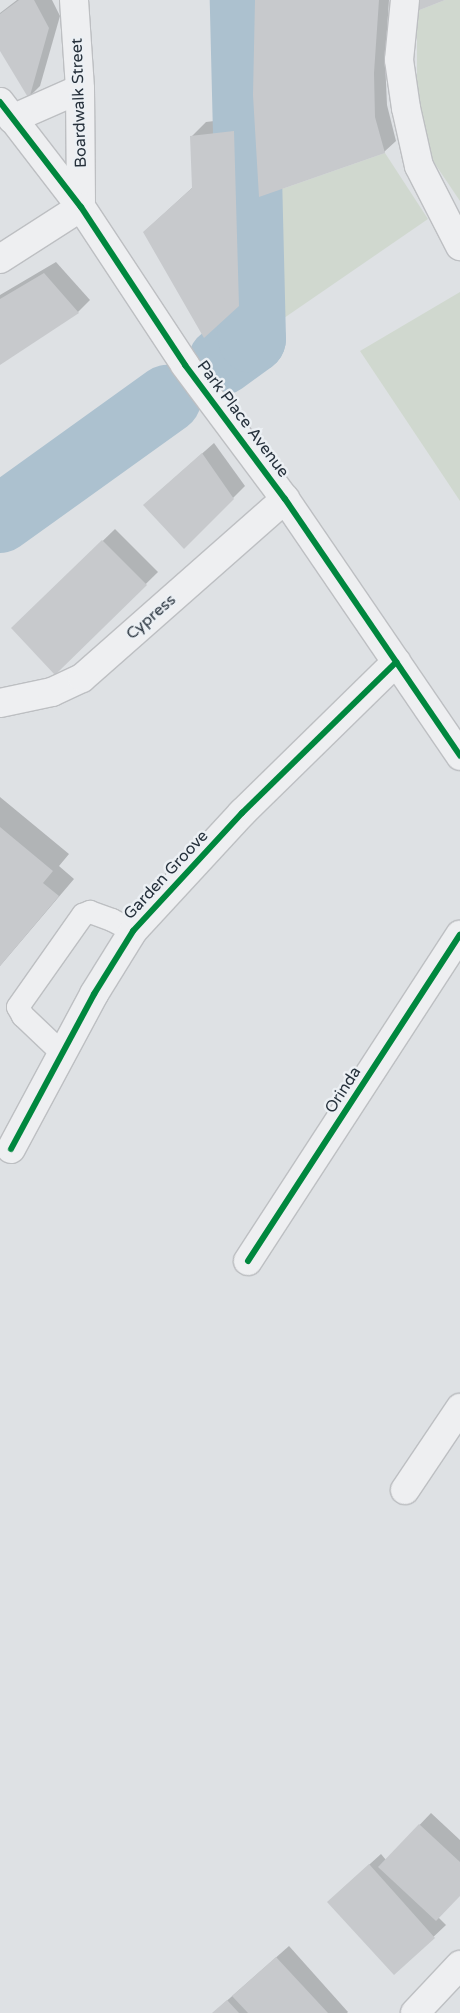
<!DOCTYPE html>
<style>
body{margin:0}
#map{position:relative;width:460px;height:2013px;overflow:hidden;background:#dee1e4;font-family:"Varela Round",sans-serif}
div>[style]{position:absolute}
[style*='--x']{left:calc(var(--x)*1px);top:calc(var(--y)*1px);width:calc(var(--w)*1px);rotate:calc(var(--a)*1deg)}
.green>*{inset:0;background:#d0d8cf}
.shadow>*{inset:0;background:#0003}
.river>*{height:68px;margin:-34px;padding:0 34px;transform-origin:34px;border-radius:34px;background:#acc1cf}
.building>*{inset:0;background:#c7c9cc}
.roads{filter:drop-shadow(1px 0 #bdbfc2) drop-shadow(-1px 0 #bdbfc2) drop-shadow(0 1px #bdbfc2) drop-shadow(0 -1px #bdbfc2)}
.lane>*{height:22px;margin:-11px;padding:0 11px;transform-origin:11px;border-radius:11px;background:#eeeff1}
.street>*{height:28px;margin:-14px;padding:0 14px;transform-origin:14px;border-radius:14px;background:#eeeff1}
.cycleway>*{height:6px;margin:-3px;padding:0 3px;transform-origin:3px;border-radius:3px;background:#00873e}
span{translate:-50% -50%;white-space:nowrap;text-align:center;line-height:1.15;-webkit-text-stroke:5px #ecf0f4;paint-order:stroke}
.street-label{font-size:16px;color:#26313c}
</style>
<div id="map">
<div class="green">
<div style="clip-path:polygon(445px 0,460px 0,460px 201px,431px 158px,417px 100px,417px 11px)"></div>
<div style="clip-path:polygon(385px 153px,428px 219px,271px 327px,259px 197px)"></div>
<div style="clip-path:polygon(460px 292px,460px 501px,360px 351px)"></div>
</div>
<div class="shadow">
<div style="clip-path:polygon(17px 0,52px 0,60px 16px,40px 86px,29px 97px,0 48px,0 13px)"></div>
<div style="clip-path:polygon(256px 0,389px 0,385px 60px,387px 105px,396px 141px,384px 152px)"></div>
<div style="clip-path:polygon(248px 117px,253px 290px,238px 305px,144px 232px,193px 187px,191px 137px,206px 122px)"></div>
<div style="clip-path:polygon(56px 262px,90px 300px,78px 312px,0 364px,0 295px)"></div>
<div style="clip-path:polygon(214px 443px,245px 486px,184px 547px,144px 505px)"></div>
<div style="clip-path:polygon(115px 529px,158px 572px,55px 673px,13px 628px)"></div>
<div style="clip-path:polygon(0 797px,69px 854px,59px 866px,74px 879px,0 966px)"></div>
<div style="clip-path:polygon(431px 1813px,460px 1840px,460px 1895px,438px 1917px,446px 1925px,394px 1974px,340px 1891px,381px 1854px,386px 1860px)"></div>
<div style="clip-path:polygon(289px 1946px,348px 2012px,347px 2013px,213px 2013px)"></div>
</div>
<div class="river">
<div style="--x:222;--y:361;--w:37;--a:-36"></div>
<div style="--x:252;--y:339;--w:339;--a:-91.4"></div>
<div style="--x:0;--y:519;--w:206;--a:-35.7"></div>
</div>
<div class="building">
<div style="clip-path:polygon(19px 0,34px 0,49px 28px,29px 99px,0 51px,0 14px)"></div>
<div style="clip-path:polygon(255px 0,379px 0,374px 73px,375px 117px,385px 153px,259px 197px,253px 95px)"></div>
<div style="clip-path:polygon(418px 0,445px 0,417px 11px)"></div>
<div style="clip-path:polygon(234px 131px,239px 306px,204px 338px,143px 232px,192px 188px,190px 136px)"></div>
<div style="clip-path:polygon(44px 273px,79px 313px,0 365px,0 299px)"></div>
<div style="clip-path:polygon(202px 453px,234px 499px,184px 549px,143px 505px)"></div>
<div style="clip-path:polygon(102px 540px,147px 585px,55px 675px,11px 628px)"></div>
<div style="clip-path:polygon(0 827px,53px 871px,43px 883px,59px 896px,0 966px)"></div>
<div style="clip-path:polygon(419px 1824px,460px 1862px,460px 1896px,436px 1921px,378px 1867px)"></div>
<div style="clip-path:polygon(369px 1864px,435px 1938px,394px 1975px,327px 1902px)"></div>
<div style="clip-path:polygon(276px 1957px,328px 2013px,248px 2013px,232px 1996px)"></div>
<div style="clip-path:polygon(227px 2000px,239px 2013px,212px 2013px)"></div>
</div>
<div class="roads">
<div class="lane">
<div style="--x:62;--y:1053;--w:54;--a:-136.5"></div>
<div style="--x:23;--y:1016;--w:10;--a:-119"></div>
<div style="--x:18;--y:1007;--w:113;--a:-54.8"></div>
<div style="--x:83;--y:915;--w:8;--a:-23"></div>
<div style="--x:90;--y:912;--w:23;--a:20"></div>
<div style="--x:112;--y:920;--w:24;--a:28"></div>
</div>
<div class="street">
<div style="--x:74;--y:0;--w:89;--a:86.1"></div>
<div style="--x:80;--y:89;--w:118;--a:89.5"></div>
<div style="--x:405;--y:0;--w:60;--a:95.7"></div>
<div style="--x:399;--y:60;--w:49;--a:81.7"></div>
<div style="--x:406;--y:108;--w:59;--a:77.4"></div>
<div style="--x:419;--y:166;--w:90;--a:62.9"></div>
<div style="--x:0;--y:102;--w:133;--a:52.4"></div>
<div style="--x:81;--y:207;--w:189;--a:56.6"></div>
<div style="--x:185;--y:365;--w:167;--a:53.3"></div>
<div style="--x:285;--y:499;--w:311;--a:55.7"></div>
<div style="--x:12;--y:119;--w:74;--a:-23.8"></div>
<div style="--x:0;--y:259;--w:96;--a:-32.7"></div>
<div style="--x:0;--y:703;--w:53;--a:-11.9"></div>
<div style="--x:52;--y:692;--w:33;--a:-25"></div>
<div style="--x:82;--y:678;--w:271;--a:-41.4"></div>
<div style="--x:11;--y:1149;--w:176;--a:-61.8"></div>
<div style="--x:94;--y:994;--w:74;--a:-58.2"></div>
<div style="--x:133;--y:931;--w:161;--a:-47.3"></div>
<div style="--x:242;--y:813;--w:216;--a:-44.4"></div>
<div style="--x:248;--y:1261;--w:389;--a:-57"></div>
<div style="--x:405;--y:1490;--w:99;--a:-56.1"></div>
<div style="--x:415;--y:2013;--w:66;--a:-46.8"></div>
</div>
</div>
<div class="cycleway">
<div style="--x:0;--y:102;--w:133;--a:52.4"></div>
<div style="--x:81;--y:207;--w:189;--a:56.6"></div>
<div style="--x:185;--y:365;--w:167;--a:53.3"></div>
<div style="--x:285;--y:499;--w:311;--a:55.7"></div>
<div style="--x:11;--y:1149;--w:176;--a:-61.8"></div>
<div style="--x:94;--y:994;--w:74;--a:-58.2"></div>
<div style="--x:133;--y:931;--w:161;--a:-47.3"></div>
<div style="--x:242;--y:813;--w:216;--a:-44.4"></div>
<div style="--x:248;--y:1261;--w:389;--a:-57"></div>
</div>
<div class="street-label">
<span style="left:79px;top:103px;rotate:-92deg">Boardwalk Street</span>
<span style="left:243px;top:419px;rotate:53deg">Park Place Avenue</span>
<span style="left:151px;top:617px;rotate:-41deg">Cypress</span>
<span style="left:166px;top:875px;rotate:-47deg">Garden Groove</span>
<span style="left:343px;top:1090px;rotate:-57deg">Orinda</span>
</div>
</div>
